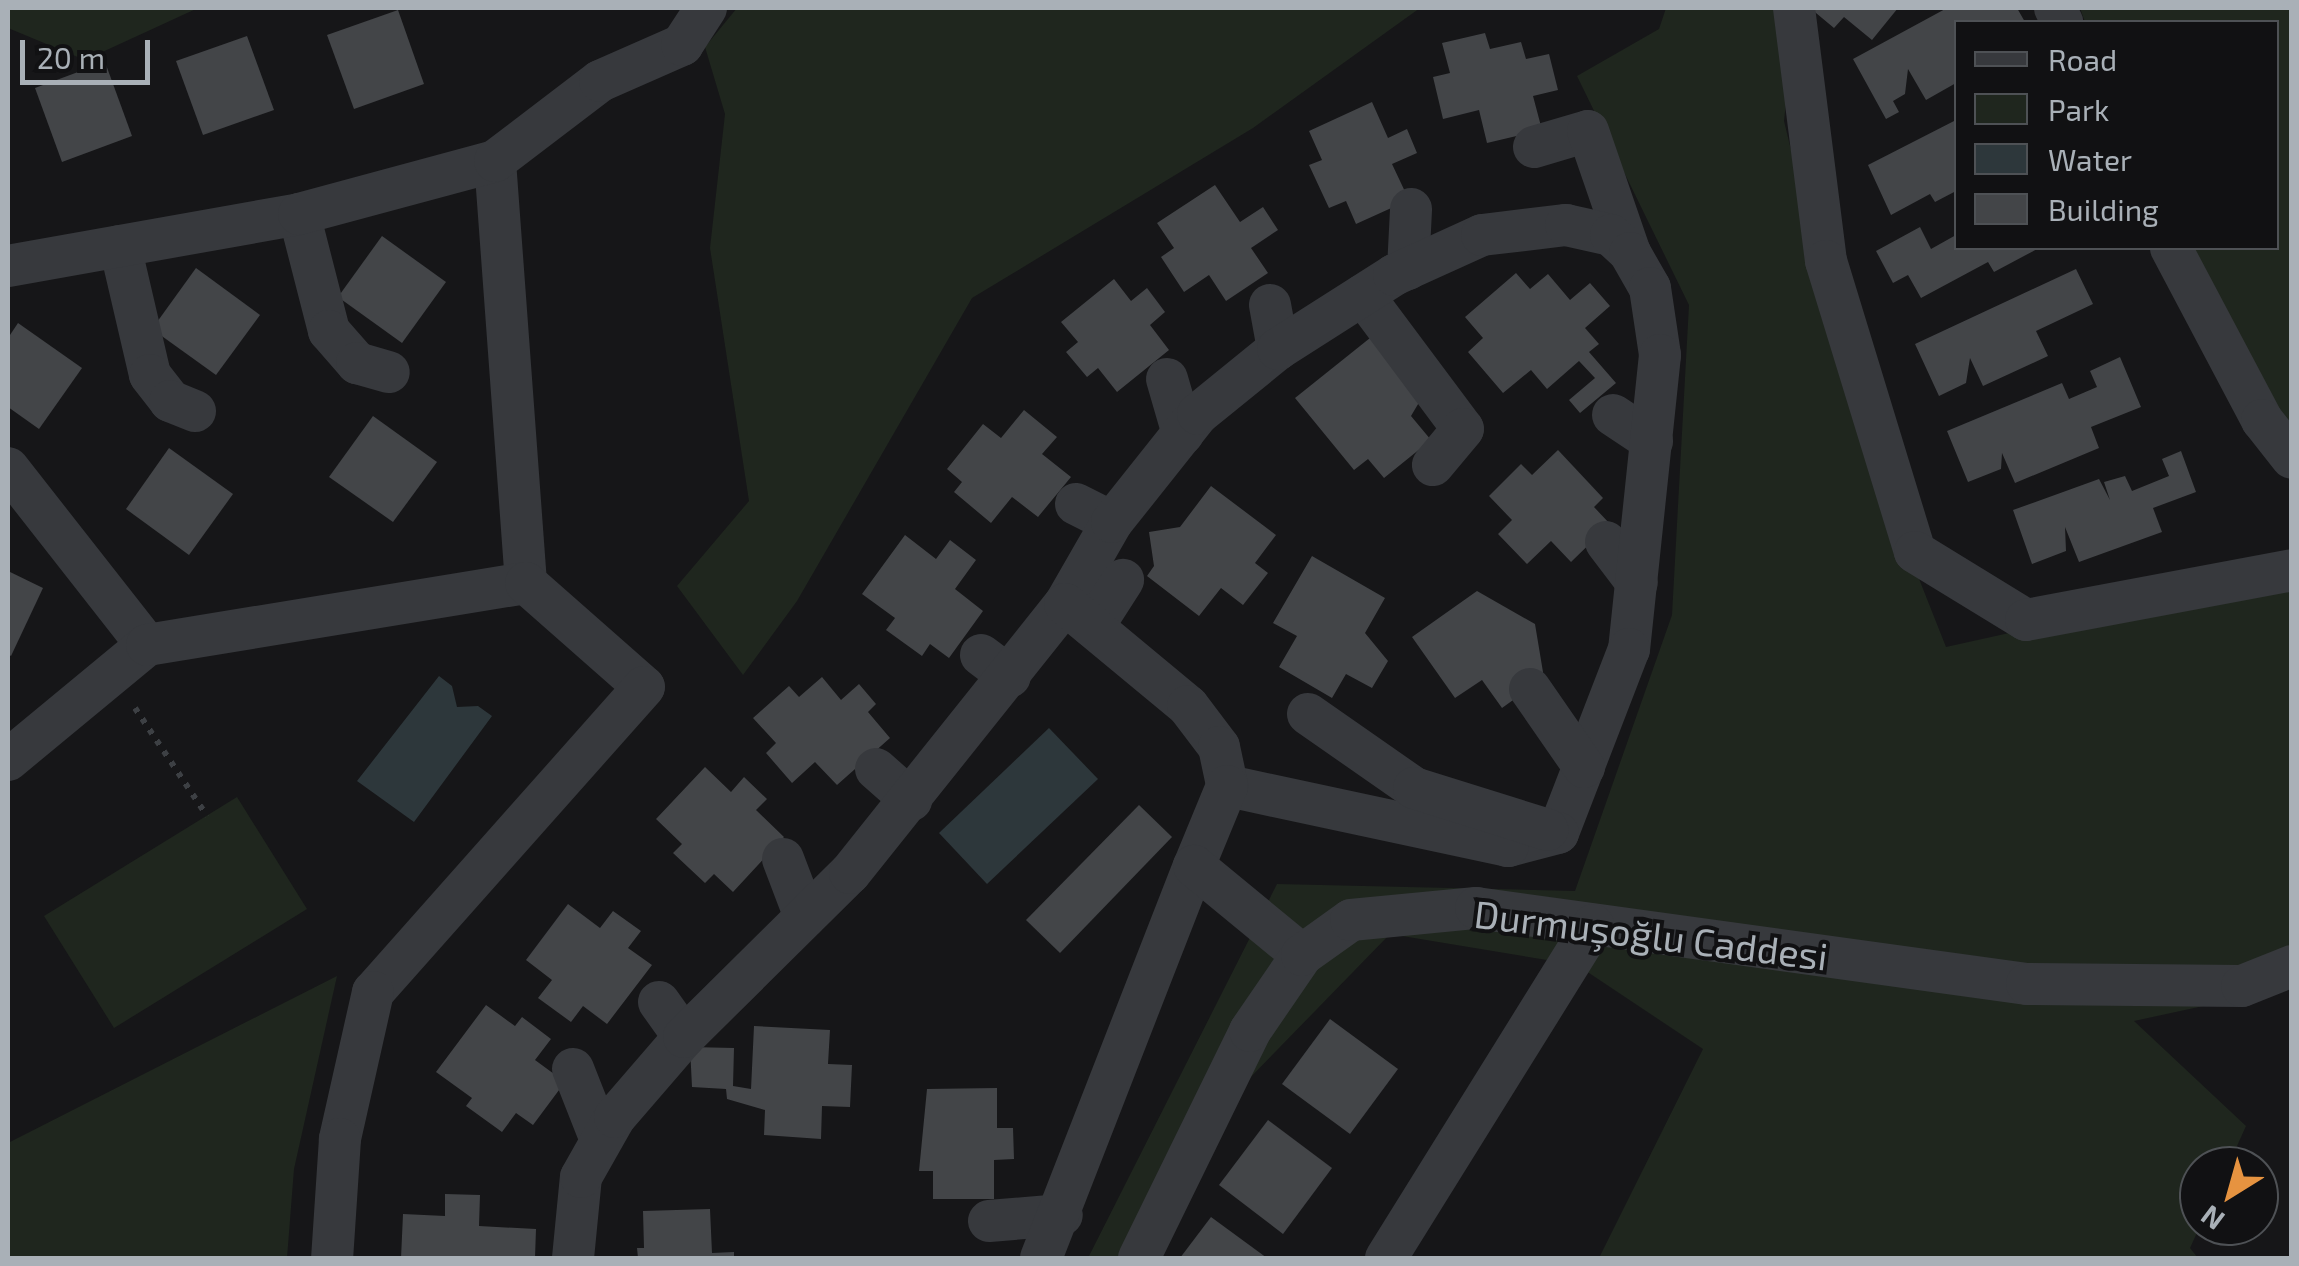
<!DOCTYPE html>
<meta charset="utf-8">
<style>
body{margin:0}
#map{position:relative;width:2299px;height:1266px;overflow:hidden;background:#161618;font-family:"Exo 2",sans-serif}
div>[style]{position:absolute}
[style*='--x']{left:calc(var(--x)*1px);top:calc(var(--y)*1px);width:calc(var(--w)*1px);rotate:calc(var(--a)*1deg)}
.green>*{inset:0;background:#1f261e}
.water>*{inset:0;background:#2d373b}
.building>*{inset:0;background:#434548}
.path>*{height:6px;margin-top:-3px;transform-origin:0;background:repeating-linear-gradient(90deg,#3d4044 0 5px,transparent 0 13px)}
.minor>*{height:42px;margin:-21px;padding:0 21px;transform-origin:21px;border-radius:21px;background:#37393d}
span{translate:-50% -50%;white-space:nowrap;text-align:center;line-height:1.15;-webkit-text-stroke:8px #111113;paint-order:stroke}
.street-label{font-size:38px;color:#a9b0b7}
.frame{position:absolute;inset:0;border:10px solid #a9b0b7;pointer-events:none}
.legend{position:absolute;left:1954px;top:20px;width:325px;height:230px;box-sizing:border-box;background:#111113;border:2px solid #4e5155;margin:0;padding:12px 18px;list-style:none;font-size:30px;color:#a9b0b7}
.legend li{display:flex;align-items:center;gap:20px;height:50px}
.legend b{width:50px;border:2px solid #4e5155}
.north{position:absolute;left:2179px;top:1146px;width:100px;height:100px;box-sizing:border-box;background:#111113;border:2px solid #4e5155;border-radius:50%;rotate:217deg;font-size:28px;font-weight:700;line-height:40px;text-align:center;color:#a9b0b7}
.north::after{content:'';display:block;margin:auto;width:35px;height:45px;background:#e69340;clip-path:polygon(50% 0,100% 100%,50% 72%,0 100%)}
.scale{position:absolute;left:20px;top:40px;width:130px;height:45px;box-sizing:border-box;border:5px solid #a9b0b7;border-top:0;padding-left:12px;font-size:30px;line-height:35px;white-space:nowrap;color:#a9b0b7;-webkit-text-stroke:8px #111113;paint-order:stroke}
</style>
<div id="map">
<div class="green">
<div style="clip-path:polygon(8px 8px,198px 8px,85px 60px,8px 28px)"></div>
<div style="clip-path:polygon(737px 8px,1420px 8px,1253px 128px,972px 298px,797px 601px,743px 675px,677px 586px,749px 501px,710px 248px,725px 114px,705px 47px)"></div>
<div style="clip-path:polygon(1666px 8px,1796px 8px,1784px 121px,1857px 422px,1946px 647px,2267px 576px,2291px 549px,2291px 987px,2134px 1021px,2246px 1126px,2228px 1166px,2199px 1166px,2200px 1226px,2190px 1248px,2198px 1258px,1599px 1258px,1703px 1049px,1577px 965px,1390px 934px,1245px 1083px,1159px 1258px,1088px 1258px,1277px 884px,1575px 891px,1672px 615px,1689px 305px,1577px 76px,1659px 29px)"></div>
<div style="clip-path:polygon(2080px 8px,2291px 8px,2291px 447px,2190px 248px,2276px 248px,2276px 22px,2085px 22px)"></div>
<div style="clip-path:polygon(237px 797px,307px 909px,114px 1028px,44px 916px)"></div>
<div style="clip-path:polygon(337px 976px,294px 1169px,287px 1258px,8px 1258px,8px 1143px)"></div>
</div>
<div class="water">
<div style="clip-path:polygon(439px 676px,452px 686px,457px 707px,478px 706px,492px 716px,414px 822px,357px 781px)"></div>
<div style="clip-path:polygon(1049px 728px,1098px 779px,987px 884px,939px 833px)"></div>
</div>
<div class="building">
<div style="clip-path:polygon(1810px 8px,1898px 8px,1872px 40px,1844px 17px,1834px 28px)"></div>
<div style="clip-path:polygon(1947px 8px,2017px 8px,2025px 22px,1956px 22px,1956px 83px,1926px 100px,1908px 69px,1905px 94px,1893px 101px,1899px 112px,1886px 119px,1853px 59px)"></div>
<div style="clip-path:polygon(398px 10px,424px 84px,354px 109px,327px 35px)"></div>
<div style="clip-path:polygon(1485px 33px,1490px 49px,1521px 42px,1526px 59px,1549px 54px,1558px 90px,1533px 96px,1542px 130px,1487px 143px,1479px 110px,1443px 119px,1433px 77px,1450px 73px,1442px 43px)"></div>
<div style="clip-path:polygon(247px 36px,274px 110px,203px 135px,176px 61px)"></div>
<div style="clip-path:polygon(105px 62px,132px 136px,62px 162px,35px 88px)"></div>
<div style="clip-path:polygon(1372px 102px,1388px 138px,1407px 129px,1417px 153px,1392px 164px,1409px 200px,1356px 224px,1346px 201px,1329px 208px,1309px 165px,1322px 160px,1309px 131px)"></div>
<div style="clip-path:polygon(1956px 120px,1956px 191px,1935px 202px,1930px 194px,1891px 215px,1868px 165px)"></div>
<div style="clip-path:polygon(1215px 185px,1240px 222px,1263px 207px,1278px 230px,1251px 248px,1268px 273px,1226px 301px,1209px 275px,1184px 292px,1161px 257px,1174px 248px,1157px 223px)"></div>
<div style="clip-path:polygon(1920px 227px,1931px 249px,1956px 235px,1956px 248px,2039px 248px,1994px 272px,1988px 262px,1921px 298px,1908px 275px,1893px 283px,1876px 251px)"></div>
<div style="clip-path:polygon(382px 236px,446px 282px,402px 343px,338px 297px)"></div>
<div style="clip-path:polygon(196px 268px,260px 315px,216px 375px,152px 329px)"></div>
<div style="clip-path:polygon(2076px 269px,2093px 304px,2036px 331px,2048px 356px,1983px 386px,1970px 358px,1966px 383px,1939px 396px,1915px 344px)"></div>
<div style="clip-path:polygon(1516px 273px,1530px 289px,1548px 274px,1570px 300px,1590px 283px,1610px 306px,1585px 328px,1599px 344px,1589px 352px,1616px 383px,1580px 413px,1569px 400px,1595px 378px,1579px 361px,1547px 389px,1531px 370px,1503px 393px,1468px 352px,1483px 338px,1465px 317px)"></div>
<div style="clip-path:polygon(1114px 279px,1131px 301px,1147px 288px,1165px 312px,1150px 325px,1169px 350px,1117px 392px,1098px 368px,1087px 377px,1066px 352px,1078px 342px,1061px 322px)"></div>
<div style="clip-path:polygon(18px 323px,82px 368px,39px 429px,8px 407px,8px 338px)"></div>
<div style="clip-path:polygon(1375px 334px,1424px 394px,1411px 416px,1431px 440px,1384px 478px,1368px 459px,1354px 470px,1295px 398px)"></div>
<div style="clip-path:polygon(2120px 357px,2141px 407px,2091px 427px,2099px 448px,2015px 483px,2002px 453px,2001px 469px,1968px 482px,1947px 431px,2062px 383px,2069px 399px,2097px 387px,2090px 371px)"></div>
<div style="clip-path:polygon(1024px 410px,1057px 437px,1042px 454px,1071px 477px,1038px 517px,1012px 497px,991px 523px,954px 492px,962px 482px,947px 469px,983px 424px,1001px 438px)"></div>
<div style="clip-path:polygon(373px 416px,437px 462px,393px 522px,329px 477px)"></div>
<div style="clip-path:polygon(169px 448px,233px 494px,189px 555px,126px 509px)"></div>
<div style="clip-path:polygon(1558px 450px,1603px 498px,1594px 507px,1610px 524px,1571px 562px,1551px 541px,1527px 564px,1498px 534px,1512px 520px,1489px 496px,1521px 464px,1532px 475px)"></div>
<div style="clip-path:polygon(2181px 451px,2196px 492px,2153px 508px,2162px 532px,2079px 562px,2065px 527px,2066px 551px,2032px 564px,2013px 510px,2099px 479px,2110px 500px,2104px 482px,2125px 476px,2132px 491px,2169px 476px,2162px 459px)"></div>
<div style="clip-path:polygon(1211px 486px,1276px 535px,1255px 563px,1268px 573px,1243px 605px,1221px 588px,1199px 616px,1147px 576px,1154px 566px,1149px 532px,1180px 527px)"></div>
<div style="clip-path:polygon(905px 535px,936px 559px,950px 540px,976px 560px,955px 589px,983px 611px,949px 658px,930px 644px,922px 656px,886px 630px,895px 618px,862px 594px)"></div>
<div style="clip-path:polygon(1312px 556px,1385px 598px,1365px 633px,1388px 661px,1372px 688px,1346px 674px,1332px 698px,1279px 667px,1297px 636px,1273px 623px)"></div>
<div style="clip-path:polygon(8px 571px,43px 588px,11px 656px,8px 654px)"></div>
<div style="clip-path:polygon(1477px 591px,1535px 624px,1544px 678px,1502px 708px,1482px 680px,1455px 698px,1412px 637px)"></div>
<div style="clip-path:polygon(822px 677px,841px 700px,859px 684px,876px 704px,868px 712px,890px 738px,837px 785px,815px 762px,792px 783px,766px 753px,776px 743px,753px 718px,789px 686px,799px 697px)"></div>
<div style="clip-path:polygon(705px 767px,731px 792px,744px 777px,767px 799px,756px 810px,784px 837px,733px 892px,714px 874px,705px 883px,673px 853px,682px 844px,656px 819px)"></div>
<div style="clip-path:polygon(1139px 805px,1172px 837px,1060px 953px,1026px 920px)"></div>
<div style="clip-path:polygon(568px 904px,600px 928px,613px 911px,641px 931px,628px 948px,652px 965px,607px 1024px,583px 1006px,571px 1022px,538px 998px,552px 980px,526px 960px)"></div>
<div style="clip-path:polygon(486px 1005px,515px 1026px,522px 1017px,551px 1039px,535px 1060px,565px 1082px,533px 1125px,516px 1113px,502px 1132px,466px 1106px,472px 1098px,436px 1072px)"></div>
<div style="clip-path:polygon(1330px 1019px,1398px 1069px,1350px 1134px,1282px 1084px)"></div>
<div style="clip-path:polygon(754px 1026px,830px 1030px,828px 1064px,852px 1065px,850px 1107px,822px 1106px,821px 1139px,764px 1135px,765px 1110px,727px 1099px,726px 1089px,692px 1087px,690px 1047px,734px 1048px,733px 1086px,751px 1089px)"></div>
<div style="clip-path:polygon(997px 1088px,997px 1128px,1013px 1128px,1014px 1159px,994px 1160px,994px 1199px,933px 1199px,933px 1171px,919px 1171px,927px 1089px)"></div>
<div style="clip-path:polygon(1268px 1120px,1332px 1168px,1283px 1234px,1219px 1185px)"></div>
<div style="clip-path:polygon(445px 1194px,480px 1195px,479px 1226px,536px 1229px,535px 1258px,401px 1258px,403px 1214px,445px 1216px)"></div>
<div style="clip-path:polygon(710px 1209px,712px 1253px,734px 1252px,734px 1258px,638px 1258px,637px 1248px,644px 1248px,643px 1211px)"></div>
<div style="clip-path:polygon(1211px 1217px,1267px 1258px,1180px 1258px)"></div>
</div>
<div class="path">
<div style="--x:135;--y:708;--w:130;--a:56.3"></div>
</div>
<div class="minor">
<div style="--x:1794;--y:8;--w:255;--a:82.8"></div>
<div style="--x:1826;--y:261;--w:304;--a:73"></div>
<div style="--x:1915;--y:552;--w:130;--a:31.5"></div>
<div style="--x:2026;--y:620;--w:271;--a:-10.6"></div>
<div style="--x:2055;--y:8;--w:16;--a:63"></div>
<div style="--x:1534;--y:147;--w:56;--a:-16.5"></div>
<div style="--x:1588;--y:131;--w:129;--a:71"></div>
<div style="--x:495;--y:161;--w:423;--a:85.8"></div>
<div style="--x:299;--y:214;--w:121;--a:75.6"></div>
<div style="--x:329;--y:331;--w:43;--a:48.8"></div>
<div style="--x:357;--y:363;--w:33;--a:16"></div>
<div style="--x:120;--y:246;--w:132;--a:76.9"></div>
<div style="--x:150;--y:375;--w:33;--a:52"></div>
<div style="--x:170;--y:401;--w:27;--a:22"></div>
<div style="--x:2171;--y:248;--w:195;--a:62.1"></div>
<div style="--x:2262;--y:420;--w:48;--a:51.7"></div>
<div style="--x:8;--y:266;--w:296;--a:-10.1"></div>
<div style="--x:299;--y:214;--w:203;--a:-15.1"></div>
<div style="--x:495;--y:161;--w:132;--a:-37.3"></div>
<div style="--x:600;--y:81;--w:90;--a:-23.7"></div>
<div style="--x:682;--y:45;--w:44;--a:-57"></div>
<div style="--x:1408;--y:269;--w:60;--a:-87.1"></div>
<div style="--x:1363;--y:295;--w:167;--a:53.3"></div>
<div style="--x:1463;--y:429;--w:47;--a:129.8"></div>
<div style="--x:1270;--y:305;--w:45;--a:79.7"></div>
<div style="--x:1167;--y:379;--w:57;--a:73.8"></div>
<div style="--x:1613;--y:415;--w:47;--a:33.7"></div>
<div style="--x:8;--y:468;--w:225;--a:51.9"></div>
<div style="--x:1076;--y:504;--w:40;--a:26.6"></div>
<div style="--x:1606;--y:542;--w:51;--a:52.9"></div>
<div style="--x:1065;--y:604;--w:95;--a:-60.2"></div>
<div style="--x:1112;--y:522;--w:138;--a:-51.5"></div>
<div style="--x:1198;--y:414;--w:103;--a:-39.1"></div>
<div style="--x:1278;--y:349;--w:138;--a:-32.5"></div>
<div style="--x:1394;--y:275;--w:97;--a:-24.4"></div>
<div style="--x:1482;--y:235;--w:85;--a:-6.8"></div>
<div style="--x:1566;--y:225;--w:46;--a:12.5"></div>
<div style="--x:1611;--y:235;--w:26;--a:43"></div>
<div style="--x:1630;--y:253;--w:40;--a:60.3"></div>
<div style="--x:1650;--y:288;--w:68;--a:81.5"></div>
<div style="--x:1660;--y:355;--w:296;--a:96"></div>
<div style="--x:1629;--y:649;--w:197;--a:111.1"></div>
<div style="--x:1558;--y:833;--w:52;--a:165.4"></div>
<div style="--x:1508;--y:846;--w:287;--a:-167.9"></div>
<div style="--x:1093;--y:627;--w:56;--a:-57.4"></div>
<div style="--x:981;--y:655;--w:36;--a:37"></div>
<div style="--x:1530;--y:689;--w:95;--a:55.3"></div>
<div style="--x:1308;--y:714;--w:129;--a:34.9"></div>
<div style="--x:1414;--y:788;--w:140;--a:17.4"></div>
<div style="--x:8;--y:760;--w:180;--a:-39.6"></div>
<div style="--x:147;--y:645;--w:384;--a:-9.3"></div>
<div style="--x:526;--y:583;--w:157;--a:41.4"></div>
<div style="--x:644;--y:687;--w:408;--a:131.6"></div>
<div style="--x:373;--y:992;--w:151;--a:102.7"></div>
<div style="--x:340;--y:1139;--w:119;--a:93.8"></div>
<div style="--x:876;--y:769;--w:47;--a:41.5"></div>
<div style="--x:783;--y:859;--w:62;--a:69.2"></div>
<div style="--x:659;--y:1002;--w:43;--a:54.5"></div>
<div style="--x:573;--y:1069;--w:76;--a:68.5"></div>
<div style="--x:989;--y:1221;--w:73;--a:-4.7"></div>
<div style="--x:573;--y:1258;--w:81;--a:-84.4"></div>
<div style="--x:581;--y:1177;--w:69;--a:-60.5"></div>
<div style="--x:615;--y:1117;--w:106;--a:-49.2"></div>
<div style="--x:684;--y:1037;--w:233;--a:-44.7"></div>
<div style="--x:850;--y:873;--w:344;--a:-51.4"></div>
<div style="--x:1065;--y:604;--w:160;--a:39.7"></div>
<div style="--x:1188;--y:706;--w:51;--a:52.9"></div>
<div style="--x:1219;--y:747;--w:40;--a:78"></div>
<div style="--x:1227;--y:786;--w:87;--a:112.4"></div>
<div style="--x:1041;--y:1258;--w:421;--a:-68.7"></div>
<div style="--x:1194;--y:866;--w:140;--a:39.5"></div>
<div style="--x:1139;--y:1258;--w:253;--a:-63.9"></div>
<div style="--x:1250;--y:1031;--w:92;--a:-55.6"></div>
<div style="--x:1302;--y:955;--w:60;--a:-35.5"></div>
<div style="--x:1351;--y:920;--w:126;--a:-5.5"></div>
<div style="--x:1476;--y:908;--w:556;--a:7.85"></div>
<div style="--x:2027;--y:984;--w:215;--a:0.5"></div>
<div style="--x:2242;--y:986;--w:54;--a:-21.8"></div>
<div style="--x:1386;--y:1258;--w:392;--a:-58.1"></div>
</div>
<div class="street-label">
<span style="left:1651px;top:935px;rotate:7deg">Durmuşoğlu Caddesi</span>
</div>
<div class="frame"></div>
<ul class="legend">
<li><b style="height:12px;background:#37393d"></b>Road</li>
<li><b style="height:28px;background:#1f261e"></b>Park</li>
<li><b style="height:28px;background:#2d373b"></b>Water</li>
<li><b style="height:28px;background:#434548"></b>Building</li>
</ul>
<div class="north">N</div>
<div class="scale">20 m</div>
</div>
